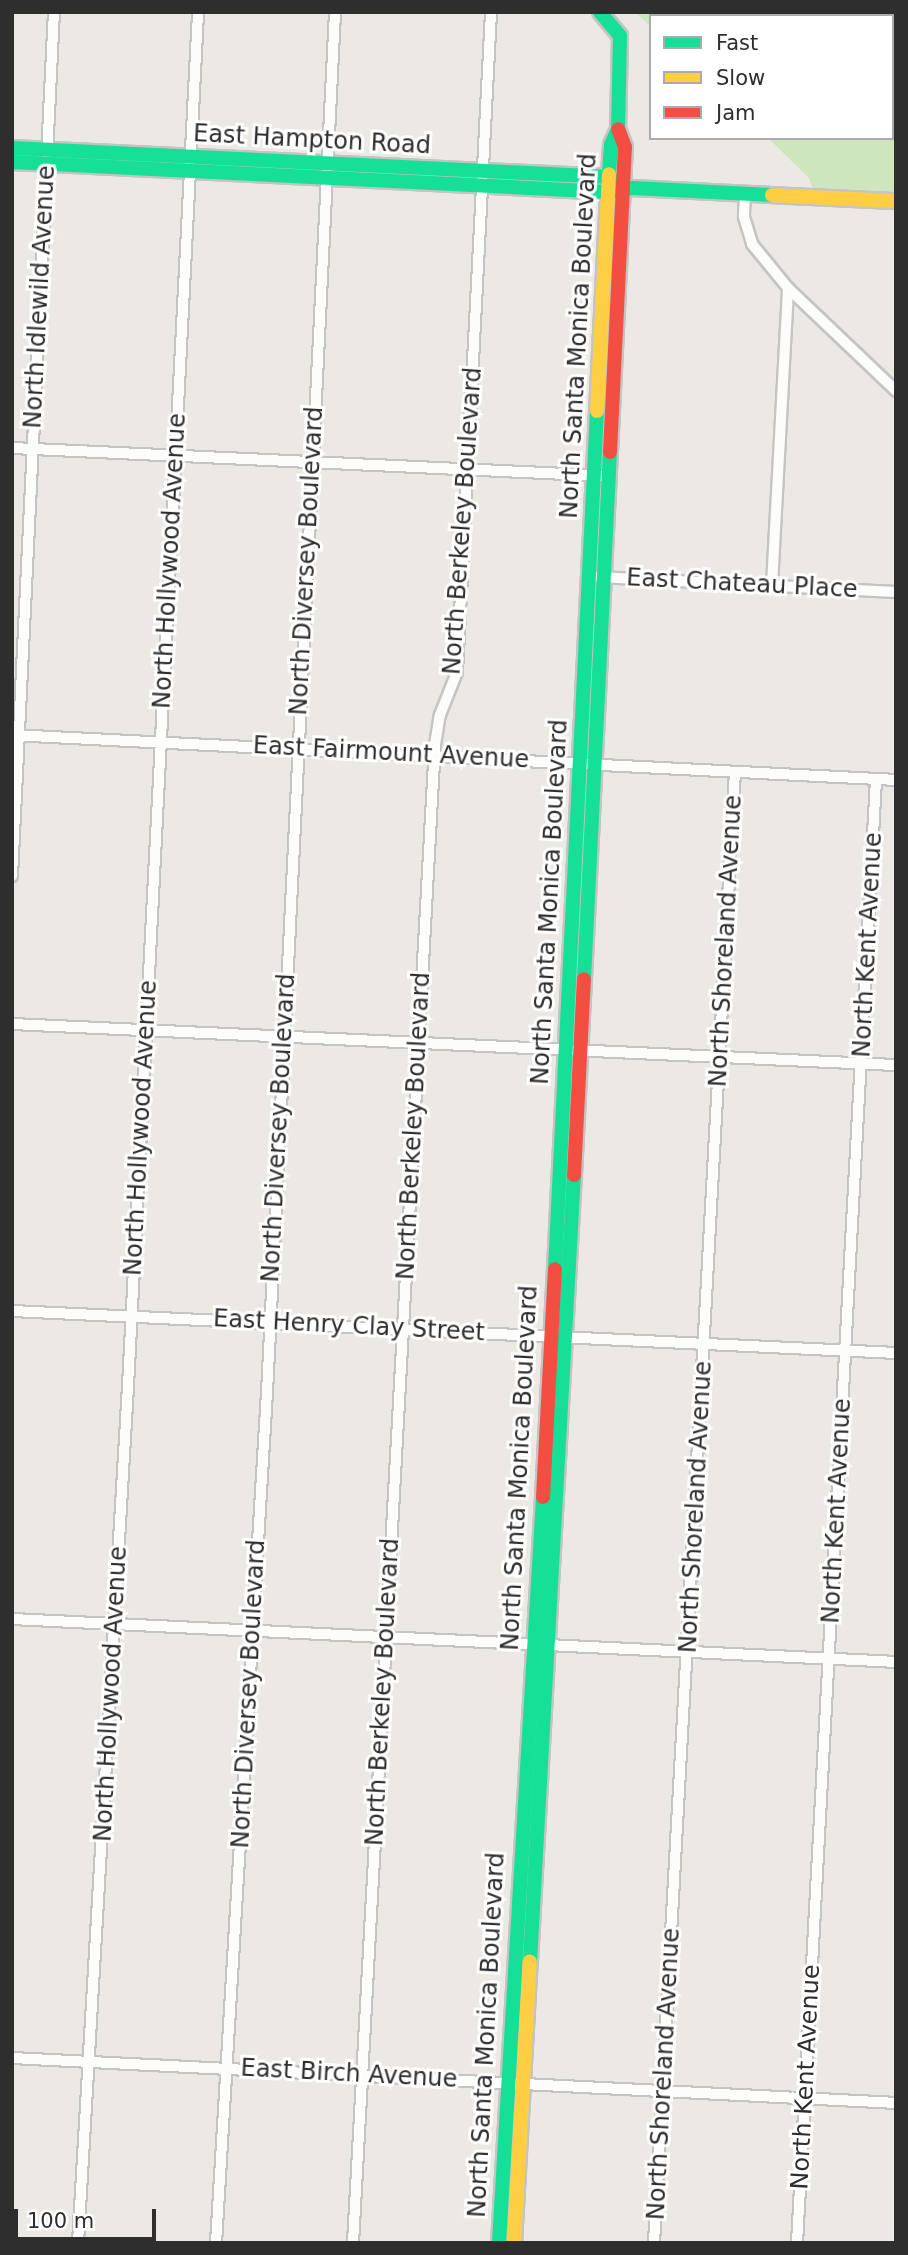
<!DOCTYPE html>
<style>
body{margin:0}
#map{position:relative;width:908px;height:2255px;overflow:hidden;background:#ece8e4;font-family:"DejaVu Sans",sans-serif}
div>[style]{position:absolute}
[style*='--x']{left:calc(var(--x)*1px);top:calc(var(--y)*1px);width:calc(var(--w)*1px);rotate:calc(var(--a)*1deg)}
.green>*{inset:0;background:#cee6be}
.roads{filter:drop-shadow(2px 0 #c5c4c5) drop-shadow(-2px 0 #c5c4c5) drop-shadow(0 2px #c5c4c5) drop-shadow(0 -2px #c5c4c5)}
.street>*{height:10px;margin:-5px;padding:0 5px;transform-origin:5px;border-radius:5px;background:#fcfcfb}
.fast>*{height:14px;margin:-7px;padding:0 7px;transform-origin:7px;border-radius:7px;background:#16e098}
.slow>*{height:14px;margin:-7px;padding:0 7px;transform-origin:7px;border-radius:7px;background:#ffcf43}
.jam>*{height:14px;margin:-7px;padding:0 7px;transform-origin:7px;border-radius:7px;background:#f24e42}
span{translate:-50% -50%;white-space:nowrap;text-align:center;line-height:1.15;-webkit-text-stroke:6px #fff;paint-order:stroke}
.street-label{font-size:24px;color:#2e2e2e}
.frame{position:absolute;inset:0;border:14px solid #2e2e2e;pointer-events:none}
.legend{position:absolute;left:649px;top:14px;width:245px;height:126px;box-sizing:border-box;background:#fff;border:2px solid #ababab;margin:0;padding:9px 12px;list-style:none;font-size:21px;color:#2e2e2e}
.legend li{display:flex;align-items:center;gap:14px;height:35px}
.legend b{width:35px;border:2px solid #ababab}
.scale{position:absolute;left:14px;top:2209px;width:142px;height:32px;box-sizing:border-box;border:4px solid #2e2e2e;border-top:0;padding-left:9px;font-size:21px;line-height:24px;white-space:nowrap;color:#2e2e2e;-webkit-text-stroke:5px #fff;paint-order:stroke}
</style>
<div id="map">
<div class="green">
<div style="clip-path:polygon(635px 12px,896px 12px,896px 192px,813px 190px,809px 178px,768px 138px,892px 138px,892px 16px,651px 16px,651px 27px)"></div>
</div>
<div class="roads">
<div class="street">
<div style="--x:783;--y:12;--w:7;--a:34"></div>
<div style="--x:892;--y:65;--w:4;--a:14"></div>
<div style="--x:745;--y:195;--w:22;--a:93"></div>
<div style="--x:744;--y:217;--w:28;--a:73"></div>
<div style="--x:752;--y:244;--w:57;--a:50.7"></div>
<div style="--x:788;--y:288;--w:149;--a:43.6"></div>
<div style="--x:12;--y:448;--w:597;--a:2.69"></div>
<div style="--x:598;--y:577;--w:298;--a:2.9"></div>
<div style="--x:772;--y:585;--w:297;--a:-86.9"></div>
<div style="--x:12;--y:735;--w:885;--a:2.91"></div>
<div style="--x:12;--y:876;--w:865;--a:-87.22"></div>
<div style="--x:12;--y:1024;--w:885;--a:2.66"></div>
<div style="--x:12;--y:1311;--w:885;--a:2.72"></div>
<div style="--x:12;--y:1619;--w:885;--a:2.78"></div>
<div style="--x:12;--y:2058;--w:885;--a:2.91"></div>
<div style="--x:78;--y:2243;--w:858;--a:-86.66"></div>
<div style="--x:128;--y:1386;--w:1376;--a:-87.08"></div>
<div style="--x:216;--y:2243;--w:852;--a:-86.57"></div>
<div style="--x:267;--y:1393;--w:1383;--a:-87.18"></div>
<div style="--x:353;--y:2243;--w:1500;--a:-86.87"></div>
<div style="--x:435;--y:745;--w:30;--a:-81"></div>
<div style="--x:440;--y:715;--w:46;--a:-68.4"></div>
<div style="--x:457;--y:672;--w:661;--a:-87.05"></div>
<div style="--x:654;--y:2243;--w:1473;--a:-86.85"></div>
<div style="--x:797;--y:2243;--w:1466;--a:-86.91"></div>
</div>
<div class="fast">
<div style="--x:600;--y:12;--w:31;--a:50"></div>
<div style="--x:620;--y:36;--w:93;--a:91.2"></div>
<div style="--x:618;--y:129;--w:17;--a:114"></div>
<div style="--x:611;--y:145;--w:29;--a:94"></div>
<div style="--x:12;--y:148;--w:598;--a:2.78"></div>
<div style="--x:609;--y:177;--w:6;--a:39"></div>
<div style="--x:12;--y:162;--w:597;--a:2.88"></div>
<div style="--x:608;--y:192;--w:25;--a:-9"></div>
<div style="--x:633;--y:188;--w:139;--a:2.9"></div>
<div style="--x:584;--y:979;--w:528;--a:-87.18"></div>
<div style="--x:555;--y:1269;--w:859;--a:-87.2"></div>
<div style="--x:530;--y:1961;--w:787;--a:-86.8"></div>
<div style="--x:499;--y:2243;--w:747;--a:-86.62"></div>
</div>
<div class="slow">
<div style="--x:772;--y:195;--w:124;--a:2.8"></div>
<div style="--x:597;--y:411;--w:237;--a:-87.1"></div>
<div style="--x:514;--y:2243;--w:282;--a:-86.8"></div>
</div>
<div class="jam">
<div style="--x:610;--y:452;--w:305;--a:-87.2"></div>
<div style="--x:625;--y:147;--w:19;--a:-111"></div>
<div style="--x:574;--y:1175;--w:196;--a:-87.1"></div>
<div style="--x:543;--y:1497;--w:228;--a:-87"></div>
</div>
</div>
<div class="street-label">
<span style="left:312px;top:140px;rotate:3deg">East Hampton Road</span>
<span style="left:40px;top:297px;rotate:-87deg">North Idlewild Avenue</span>
<span style="left:579px;top:336px;rotate:-87deg">North Santa Monica Boulevard</span>
<span style="left:463px;top:521px;rotate:-86deg">North Berkeley Boulevard</span>
<span style="left:170px;top:561px;rotate:-87deg">North Hollywood Avenue</span>
<span style="left:307px;top:561px;rotate:-87deg">North Diversey Boulevard</span>
<span style="left:742px;top:584px;rotate:3deg">East Chateau Place</span>
<span style="left:391px;top:753px;rotate:3deg">East Fairmount Avenue</span>
<span style="left:550px;top:902px;rotate:-87deg">North Santa Monica Boulevard</span>
<span style="left:726px;top:941px;rotate:-87deg">North Shoreland Avenue</span>
<span style="left:868px;top:945px;rotate:-87deg">North Kent Avenue</span>
<span style="left:414px;top:1126px;rotate:-87deg">North Berkeley Boulevard</span>
<span style="left:141px;top:1128px;rotate:-87deg">North Hollywood Avenue</span>
<span style="left:279px;top:1128px;rotate:-87deg">North Diversey Boulevard</span>
<span style="left:349px;top:1326px;rotate:3deg">East Henry Clay Street</span>
<span style="left:520px;top:1468px;rotate:-87deg">North Santa Monica Boulevard</span>
<span style="left:696px;top:1507px;rotate:-87deg">North Shoreland Avenue</span>
<span style="left:837px;top:1511px;rotate:-87deg">North Kent Avenue</span>
<span style="left:383px;top:1692px;rotate:-87deg">North Berkeley Boulevard</span>
<span style="left:111px;top:1694px;rotate:-87deg">North Hollywood Avenue</span>
<span style="left:249px;top:1694px;rotate:-87deg">North Diversey Boulevard</span>
<span style="left:487px;top:2035px;rotate:-87deg">North Santa Monica Boulevard</span>
<span style="left:349px;top:2074px;rotate:3deg">East Birch Avenue</span>
<span style="left:664px;top:2074px;rotate:-87deg">North Shoreland Avenue</span>
<span style="left:806px;top:2077px;rotate:-87deg">North Kent Avenue</span>
</div>
<div class="frame"></div>
<ul class="legend">
<li><b style="height:9px;background:#16e098"></b>Fast</li>
<li><b style="height:9px;background:#ffcf43"></b>Slow</li>
<li><b style="height:9px;background:#f24e42"></b>Jam</li>
</ul>
<div class="scale">100 m</div>
</div>
